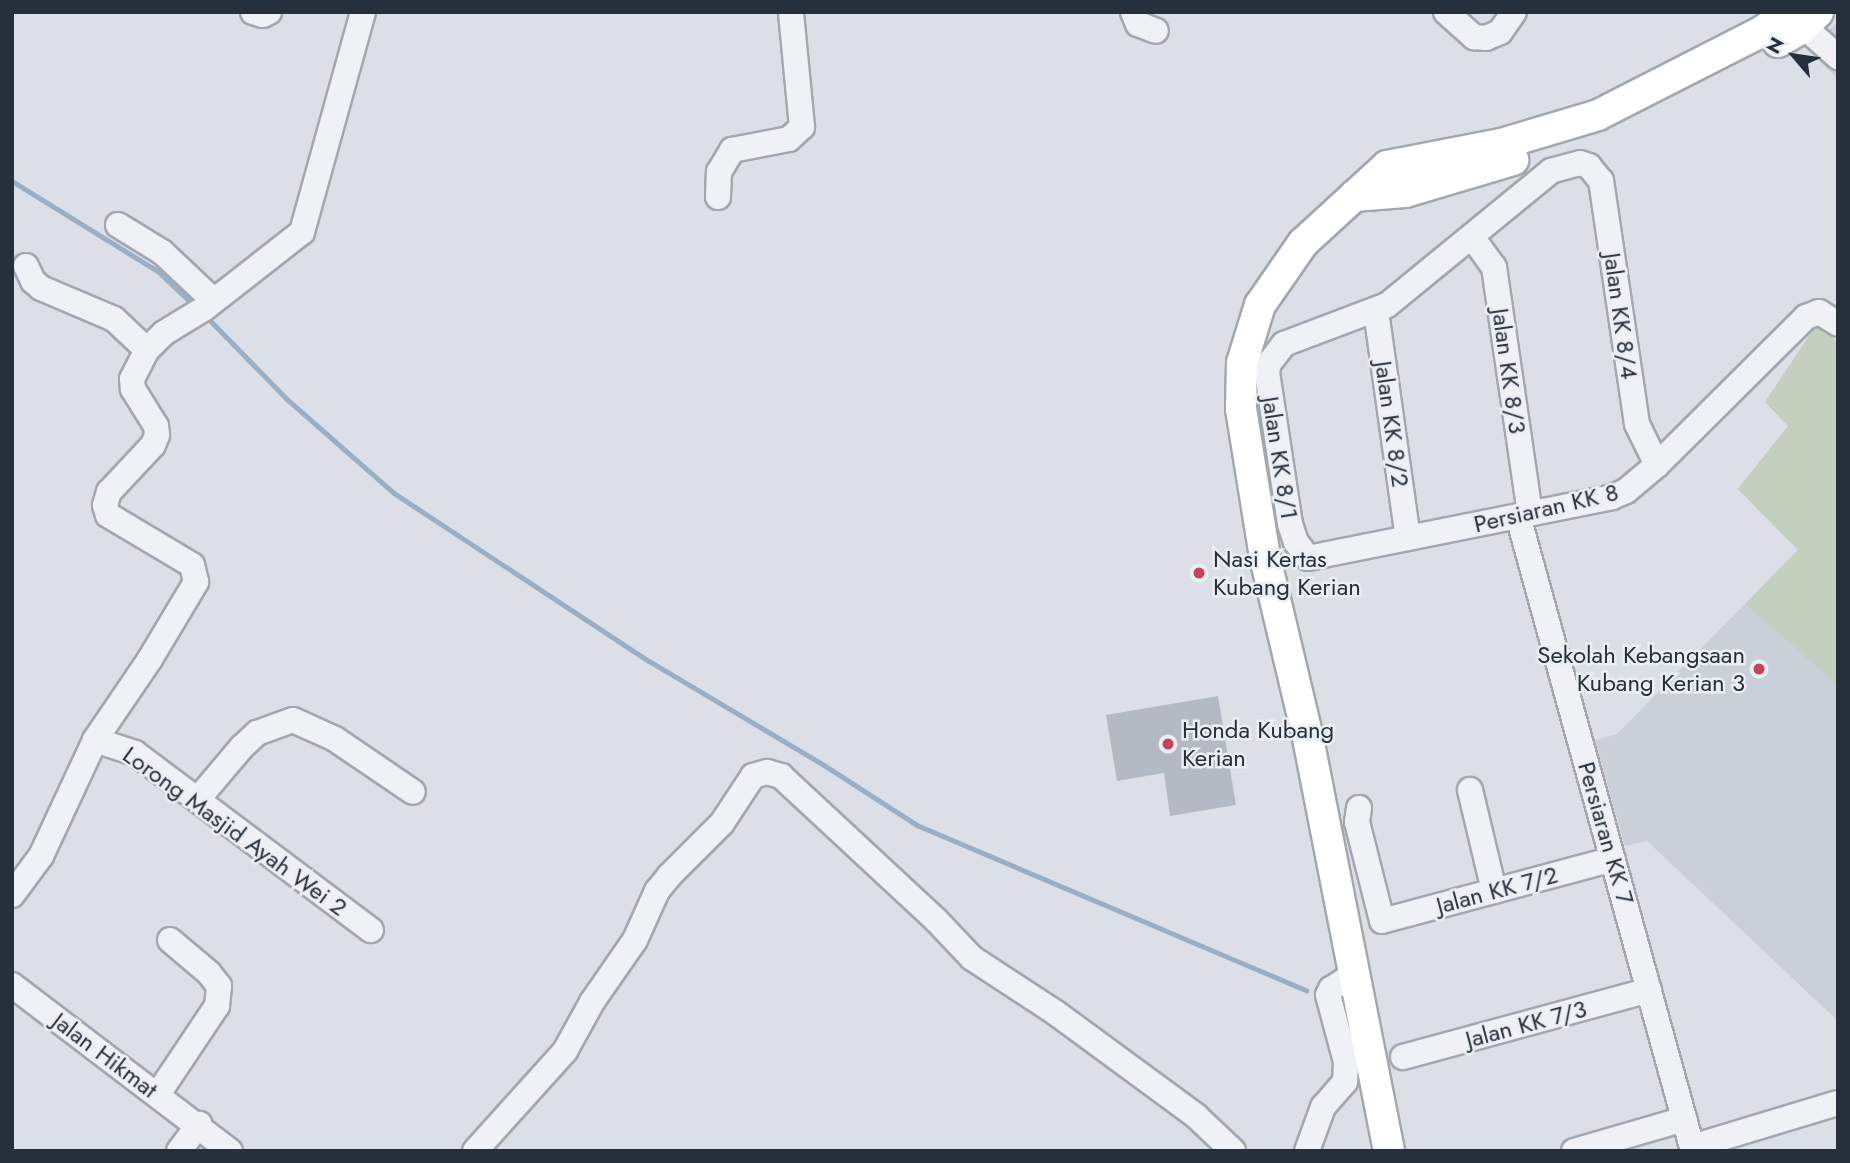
<!DOCTYPE html>
<style>
body{margin:0}
#map{position:relative;width:1850px;height:1163px;overflow:hidden;background:#dce0e6;font-family:Jost,sans-serif}
div>[style]{position:absolute}
[style*='--x']{left:calc(var(--x)*1px);top:calc(var(--y)*1px);width:calc(var(--w)*1px);rotate:calc(var(--a)*1deg)}
.built>*{inset:0;background:#cad0d8}
.green>*{inset:0;background:#c3d0bd}
.stream>*{height:4.5px;margin:-2.25px;padding:0 2.25px;transform-origin:2.25px;border-radius:2.25px;background:#97b0c7}
.building>*{inset:0;background:#b4bac3}
.roads{filter:drop-shadow(2px 0 #a2a7b0) drop-shadow(-2px 0 #a2a7b0) drop-shadow(0 2px #a2a7b0) drop-shadow(0 -2px #a2a7b0)}
.minor>*{height:24px;margin:-12px;padding:0 12px;transform-origin:12px;border-radius:12px;background:#eff1f5}
.major>*{height:30px;margin:-15px;padding:0 15px;transform-origin:15px;border-radius:15px;background:#fff}
.dots>*{width:19px;height:19px;translate:-50% -50%;box-sizing:border-box;border:4px solid #ebeff4;border-radius:50%}
span{translate:-50% -50%;white-space:nowrap;text-align:center;line-height:1.15;-webkit-text-stroke:5px #ebeff4;paint-order:stroke}
.street-label{font-size:24px;color:#262f3c}
.poi-label{font-size:24px;color:#262f3c}
.left{translate:0 -50%;text-align:left}
.right{translate:-100% -50%;text-align:right}
.frame{position:absolute;inset:0;border:14px solid #262f3c;pointer-events:none}
.north{position:absolute;left:1759px;top:21px;width:70px;height:70px;-webkit-text-stroke:5px #ebeff4;paint-order:stroke;rotate:299deg;font-size:19px;font-weight:700;line-height:28px;text-align:center;color:#262f3c}
.north::after{content:'';display:block;margin:auto;width:24px;height:32px;background:#262f3c;clip-path:polygon(50% 0,100% 100%,50% 72%,0 100%)}
</style>
<div id="map">
<div class="built">
<div style="clip-path:polygon(1838px 21px,1838px 79px,1809px 51px)"></div>
<div style="clip-path:polygon(1838px 343px,1838px 1021px,1647px 841px,1625px 846px,1595px 740px,1617px 734px,1798px 550px,1738px 489px,1788px 426px,1765px 402px)"></div>
</div>
<div class="green">
<div style="clip-path:polygon(1818px 322px,1838px 343px,1838px 685px,1745px 604px,1798px 550px,1738px 489px,1788px 426px,1765px 402px)"></div>
</div>
<div class="stream">
<div style="--x:12;--y:181;--w:172;--a:31.7"></div>
<div style="--x:158;--y:271;--w:50;--a:43.4"></div>
<div style="--x:206;--y:316;--w:116;--a:45.7"></div>
<div style="--x:287;--y:399;--w:142;--a:41.3"></div>
<div style="--x:394;--y:493;--w:305;--a:33.4"></div>
<div style="--x:649;--y:661;--w:204;--a:30.7"></div>
<div style="--x:824;--y:765;--w:111;--a:32.8"></div>
<div style="--x:917;--y:825;--w:423;--a:23"></div>
</div>
<div class="building">
<div style="clip-path:polygon(1218px 696px,1236px 805px,1170px 816px,1164px 773px,1117px 781px,1106px 715px)"></div>
</div>
<div class="roads">
<div class="minor">
<div style="--x:253;--y:12;--w:10;--a:17"></div>
<div style="--x:263;--y:15;--w:7;--a:-27"></div>
<div style="--x:1133;--y:12;--w:13;--a:67"></div>
<div style="--x:1138;--y:24;--w:19;--a:21"></div>
<div style="--x:1446;--y:12;--w:38;--a:42"></div>
<div style="--x:1474;--y:37;--w:12;--a:5"></div>
<div style="--x:1486;--y:38;--w:15;--a:-23"></div>
<div style="--x:1500;--y:32;--w:24;--a:-55"></div>
<div style="--x:1803;--y:26;--w:47;--a:41.5"></div>
<div style="--x:718;--y:197;--w:25;--a:-88"></div>
<div style="--x:719;--y:172;--w:26;--a:-59"></div>
<div style="--x:732;--y:150;--w:58;--a:-10.9"></div>
<div style="--x:789;--y:139;--w:18;--a:-43"></div>
<div style="--x:802;--y:127;--w:116;--a:-95.5"></div>
<div style="--x:118;--y:225;--w:52;--a:31.5"></div>
<div style="--x:162;--y:252;--w:70;--a:43.3"></div>
<div style="--x:1472;--y:237;--w:37;--a:54"></div>
<div style="--x:1494;--y:267;--w:249;--a:81.7"></div>
<div style="--x:26;--y:266;--w:17;--a:65"></div>
<div style="--x:33;--y:281;--w:11;--a:41"></div>
<div style="--x:41;--y:288;--w:79;--a:23"></div>
<div style="--x:114;--y:319;--w:45;--a:43.2"></div>
<div style="--x:1376;--y:311;--w:229;--a:82"></div>
<div style="--x:1657;--y:465;--w:46;--a:-116"></div>
<div style="--x:1637;--y:424;--w:246;--a:-98.4"></div>
<div style="--x:1601;--y:181;--w:19;--a:-129"></div>
<div style="--x:1589;--y:166;--w:9;--a:-162"></div>
<div style="--x:1580;--y:163;--w:30;--a:165"></div>
<div style="--x:1551;--y:171;--w:212;--a:140.7"></div>
<div style="--x:1387;--y:305;--w:110;--a:159.3"></div>
<div style="--x:1284;--y:344;--w:24;--a:128"></div>
<div style="--x:1269;--y:363;--w:9;--a:103"></div>
<div style="--x:1267;--y:372;--w:154;--a:81.4"></div>
<div style="--x:1290;--y:524;--w:19;--a:72"></div>
<div style="--x:1296;--y:542;--w:20;--a:53"></div>
<div style="--x:1308;--y:558;--w:310;--a:-11.3"></div>
<div style="--x:1612;--y:497;--w:15;--a:-23"></div>
<div style="--x:1626;--y:491;--w:40;--a:-40"></div>
<div style="--x:1657;--y:465;--w:210;--a:-44.8"></div>
<div style="--x:1806;--y:317;--w:14;--a:-21"></div>
<div style="--x:1819;--y:312;--w:22;--a:32"></div>
<div style="--x:1518;--y:516;--w:659;--a:74.59"></div>
<div style="--x:95;--y:740;--w:42;--a:18"></div>
<div style="--x:135;--y:753;--w:295;--a:36.9"></div>
<div style="--x:1470;--y:790;--w:104;--a:76.6"></div>
<div style="--x:198;--y:799;--w:68;--a:-49.8"></div>
<div style="--x:242;--y:747;--w:21;--a:-43"></div>
<div style="--x:257;--y:733;--w:38;--a:-20"></div>
<div style="--x:293;--y:720;--w:46;--a:24.3"></div>
<div style="--x:335;--y:739;--w:94;--a:34.2"></div>
<div style="--x:1359;--y:808;--w:14;--a:98"></div>
<div style="--x:1357;--y:822;--w:102;--a:75.8"></div>
<div style="--x:1382;--y:921;--w:239;--a:-15"></div>
<div style="--x:12;--y:895;--w:49;--a:-53.4"></div>
<div style="--x:41;--y:856;--w:128;--a:-65"></div>
<div style="--x:95;--y:740;--w:98;--a:-55.8"></div>
<div style="--x:150;--y:659;--w:90;--a:-59.1"></div>
<div style="--x:196;--y:582;--w:17;--a:-103"></div>
<div style="--x:192;--y:565;--w:98;--a:-149.2"></div>
<div style="--x:108;--y:515;--w:10;--a:-107"></div>
<div style="--x:105;--y:505;--w:14;--a:-73"></div>
<div style="--x:109;--y:492;--w:64;--a:-46.9"></div>
<div style="--x:153;--y:445;--w:11;--a:-68"></div>
<div style="--x:157;--y:435;--w:9;--a:-96"></div>
<div style="--x:156;--y:426;--w:44;--a:-121.9"></div>
<div style="--x:133;--y:389;--w:10;--a:-96"></div>
<div style="--x:132;--y:379;--w:33;--a:-63"></div>
<div style="--x:147;--y:350;--w:24;--a:-45"></div>
<div style="--x:164;--y:333;--w:48;--a:-31.4"></div>
<div style="--x:205;--y:308;--w:123;--a:-38.1"></div>
<div style="--x:302;--y:232;--w:228;--a:-74.5"></div>
<div style="--x:12;--y:985;--w:274;--a:37.3"></div>
<div style="--x:1403;--y:1057;--w:255;--a:-15.2"></div>
<div style="--x:158;--y:1094;--w:106;--a:-56.2"></div>
<div style="--x:217;--y:1006;--w:20;--a:-84"></div>
<div style="--x:219;--y:986;--w:16;--a:-128"></div>
<div style="--x:209;--y:973;--w:51;--a:-139.8"></div>
<div style="--x:1692;--y:1147;--w:152;--a:-16.8"></div>
<div style="--x:179;--y:1151;--w:34;--a:-53"></div>
<div style="--x:475;--y:1151;--w:135;--a:-48"></div>
<div style="--x:565;--y:1051;--w:56;--a:-61.1"></div>
<div style="--x:592;--y:1002;--w:75;--a:-55.3"></div>
<div style="--x:635;--y:940;--w:54;--a:-65.8"></div>
<div style="--x:657;--y:891;--w:19;--a:-51"></div>
<div style="--x:669;--y:876;--w:75;--a:-45"></div>
<div style="--x:722;--y:823;--w:56;--a:-56.6"></div>
<div style="--x:753;--y:776;--w:15;--a:-16"></div>
<div style="--x:767;--y:772;--w:15;--a:16"></div>
<div style="--x:781;--y:776;--w:212;--a:42.9"></div>
<div style="--x:936;--y:920;--w:52;--a:46.5"></div>
<div style="--x:972;--y:958;--w:100;--a:33.2"></div>
<div style="--x:1056;--y:1013;--w:174;--a:36.3"></div>
<div style="--x:1196;--y:1116;--w:51;--a:43.4"></div>
<div style="--x:1307;--y:1151;--w:47;--a:-70"></div>
<div style="--x:1323;--y:1107;--w:33;--a:-49"></div>
<div style="--x:1345;--y:1082;--w:20;--a:-87"></div>
<div style="--x:1346;--y:1062;--w:69;--a:-105"></div>
<div style="--x:1328;--y:995;--w:7;--a:-63"></div>
<div style="--x:1331;--y:989;--w:27;--a:-33"></div>
<div style="--x:1574;--y:1151;--w:115;--a:-16.2"></div>
</div>
<div class="major">
<div style="--x:1778;--y:42;--w:24;--a:-30"></div>
<div style="--x:1799;--y:30;--w:26;--a:-43"></div>
<div style="--x:1354;--y:196;--w:51;--a:-4.5"></div>
<div style="--x:1405;--y:192;--w:113;--a:-16.5"></div>
<div style="--x:1389;--y:1151;--w:417;--a:-101.1"></div>
<div style="--x:1309;--y:742;--w:190;--a:-103.4"></div>
<div style="--x:1265;--y:557;--w:150;--a:-99.2"></div>
<div style="--x:1241;--y:409;--w:46;--a:-88.8"></div>
<div style="--x:1242;--y:363;--w:61;--a:-72.8"></div>
<div style="--x:1260;--y:305;--w:75;--a:-55.3"></div>
<div style="--x:1303;--y:243;--w:114;--a:-42.5"></div>
<div style="--x:1387;--y:166;--w:116;--a:-10.9"></div>
<div style="--x:1501;--y:144;--w:101;--a:-16.6"></div>
<div style="--x:1598;--y:115;--w:183;--a:-27"></div>
<div style="--x:1761;--y:32;--w:36;--a:-34"></div>
</div>
</div>
<div class="dots">
<div style="left:1199px;top:573px;background:#cc405a"></div>
<div style="left:1759px;top:669px;background:#cc405a"></div>
<div style="left:1168px;top:744px;background:#cc405a"></div>
</div>
<div class="street-label">
<span style="left:1621px;top:316px;rotate:82deg">Jalan KK 8/4</span>
<span style="left:1509px;top:371px;rotate:82deg">Jalan KK 8/3</span>
<span style="left:1392px;top:424px;rotate:82deg">Jalan KK 8/2</span>
<span style="left:1280px;top:458px;rotate:81deg">Jalan KK 8/1</span>
<span style="left:1546px;top:508px;rotate:-13deg">Persiaran KK 8</span>
<span style="left:235px;top:831px;rotate:36deg">Lorong Masjid Ayah Wei 2</span>
<span style="left:1606px;top:833px;rotate:74deg">Persiaran KK 7</span>
<span style="left:1497px;top:890px;rotate:-15deg">Jalan KK 7/2</span>
<span style="left:1526px;top:1024px;rotate:-15deg">Jalan KK 7/3</span>
<span style="left:105px;top:1055px;rotate:37deg">Jalan Hikmat</span>
</div>
<div class="poi-label">
<span class="left" style="left:1213px;top:573px">Nasi Kertas<br>Kubang Kerian</span>
<span class="right" style="left:1745px;top:669px">Sekolah Kebangsaan<br>Kubang Kerian 3</span>
<span class="left" style="left:1182px;top:744px">Honda Kubang<br>Kerian</span>
</div>
<div class="frame"></div>
<div class="north">N</div>
</div>
